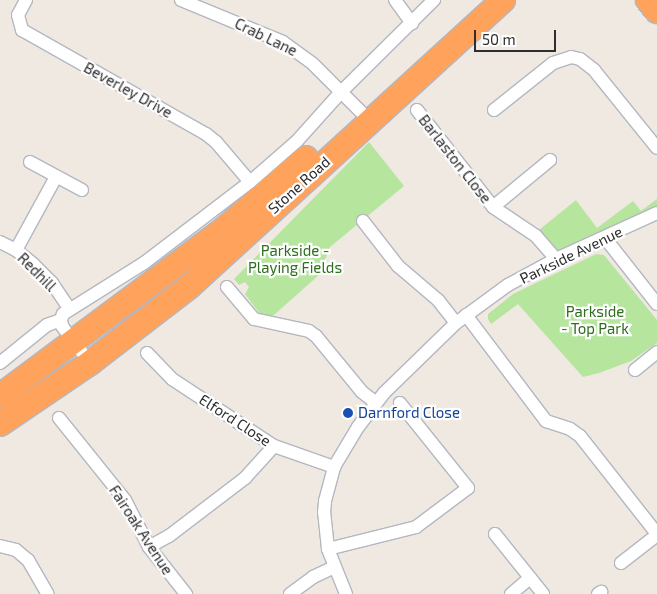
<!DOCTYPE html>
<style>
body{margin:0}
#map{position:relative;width:657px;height:594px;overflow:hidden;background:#efe9e1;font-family:"Exo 2",sans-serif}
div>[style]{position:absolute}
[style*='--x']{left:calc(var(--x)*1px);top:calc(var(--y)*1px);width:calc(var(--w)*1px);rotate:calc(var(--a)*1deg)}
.green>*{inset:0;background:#b6e59e}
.roads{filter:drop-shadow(1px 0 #b4b7c1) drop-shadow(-1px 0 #b4b7c1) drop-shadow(0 1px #b4b7c1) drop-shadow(0 -1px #b4b7c1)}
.street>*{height:12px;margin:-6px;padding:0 6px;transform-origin:6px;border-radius:6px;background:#fff}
.highway>*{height:24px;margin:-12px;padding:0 12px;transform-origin:12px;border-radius:12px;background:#ffa35c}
.dots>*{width:14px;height:14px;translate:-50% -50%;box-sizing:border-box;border:2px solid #fff;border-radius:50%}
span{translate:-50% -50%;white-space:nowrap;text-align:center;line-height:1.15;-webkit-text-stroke:4.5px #fff;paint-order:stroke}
.street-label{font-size:15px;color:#2e2e2e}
.park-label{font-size:15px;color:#2c6e1b}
.transit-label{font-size:15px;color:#164399}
.left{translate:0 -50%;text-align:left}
.scale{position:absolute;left:474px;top:30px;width:82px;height:22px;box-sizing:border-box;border:2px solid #2e2e2e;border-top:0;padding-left:6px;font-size:15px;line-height:18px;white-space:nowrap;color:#2e2e2e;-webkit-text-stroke:4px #fff;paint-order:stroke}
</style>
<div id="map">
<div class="green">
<div style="clip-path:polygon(369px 142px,404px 186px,330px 247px,319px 275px,266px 322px,245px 294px,249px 287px,245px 282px,239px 285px,234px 279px)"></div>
<div style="clip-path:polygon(657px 199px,657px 210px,559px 252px,539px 230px,576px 200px,597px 228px,633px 201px,641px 211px)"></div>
<div style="clip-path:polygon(596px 254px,604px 255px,657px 320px,657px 343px,631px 361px,599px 373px,583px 377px,518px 304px,491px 324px,488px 319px,488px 314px,513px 294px)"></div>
</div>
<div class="roads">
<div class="street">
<div style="--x:26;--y:0;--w:17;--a:118"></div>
<div style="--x:18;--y:15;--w:16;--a:75"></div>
<div style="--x:22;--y:30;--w:211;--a:29.5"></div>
<div style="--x:206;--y:134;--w:13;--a:39"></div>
<div style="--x:216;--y:142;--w:52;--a:49.6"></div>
<div style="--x:181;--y:0;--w:110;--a:22.4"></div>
<div style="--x:283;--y:42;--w:37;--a:36"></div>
<div style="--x:313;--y:64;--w:68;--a:45"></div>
<div style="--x:395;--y:0;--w:29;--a:54"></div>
<div style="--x:417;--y:110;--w:123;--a:51.9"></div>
<div style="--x:493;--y:207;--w:52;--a:34"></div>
<div style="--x:536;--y:236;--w:30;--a:49"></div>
<div style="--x:494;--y:110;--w:75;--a:-38.5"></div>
<div style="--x:553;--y:63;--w:19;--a:-18"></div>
<div style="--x:571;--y:57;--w:9;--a:13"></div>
<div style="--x:580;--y:59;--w:18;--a:38"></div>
<div style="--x:594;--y:70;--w:100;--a:51.1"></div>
<div style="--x:30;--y:162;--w:59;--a:28.3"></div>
<div style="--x:493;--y:207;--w:74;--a:-39.5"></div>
<div style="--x:363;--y:221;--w:57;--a:52.1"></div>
<div style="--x:398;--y:266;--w:52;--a:40.4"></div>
<div style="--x:438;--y:300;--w:29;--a:52"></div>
<div style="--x:605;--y:238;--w:84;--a:51.8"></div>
<div style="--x:0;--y:242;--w:18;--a:27"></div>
<div style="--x:16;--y:250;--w:22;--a:39"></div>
<div style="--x:33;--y:264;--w:27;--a:45"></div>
<div style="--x:52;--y:283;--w:30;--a:56"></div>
<div style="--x:16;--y:250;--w:83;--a:-61.3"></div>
<div style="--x:227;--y:287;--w:42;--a:49.8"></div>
<div style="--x:254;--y:319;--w:56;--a:12.3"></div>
<div style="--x:309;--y:331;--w:9;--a:36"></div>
<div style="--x:316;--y:336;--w:72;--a:50.6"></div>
<div style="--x:362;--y:392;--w:18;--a:38"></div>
<div style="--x:466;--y:315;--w:133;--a:53"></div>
<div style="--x:546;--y:421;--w:25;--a:18"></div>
<div style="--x:570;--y:429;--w:12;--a:35"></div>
<div style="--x:580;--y:436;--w:125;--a:51.8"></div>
<div style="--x:147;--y:353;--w:36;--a:46"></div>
<div style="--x:172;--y:379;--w:122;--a:33.3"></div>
<div style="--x:274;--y:446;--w:64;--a:19.3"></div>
<div style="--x:0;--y:363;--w:60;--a:-39"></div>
<div style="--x:47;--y:325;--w:15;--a:-20"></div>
<div style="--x:90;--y:363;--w:46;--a:-127.1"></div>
<div style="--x:62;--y:326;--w:6;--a:-99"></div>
<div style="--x:61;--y:320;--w:6;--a:-72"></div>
<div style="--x:63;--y:314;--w:96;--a:-32.2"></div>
<div style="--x:144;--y:263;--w:133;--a:-37.4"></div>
<div style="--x:250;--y:182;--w:62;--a:-41.1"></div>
<div style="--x:297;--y:141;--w:66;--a:-48.1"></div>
<div style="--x:341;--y:92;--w:131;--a:-44.7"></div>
<div style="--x:635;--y:370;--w:28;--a:-39"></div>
<div style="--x:59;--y:418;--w:105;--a:51.2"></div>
<div style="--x:125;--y:500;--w:53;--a:62.9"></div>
<div style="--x:149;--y:547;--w:60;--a:51.8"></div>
<div style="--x:495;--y:534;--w:77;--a:51.3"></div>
<div style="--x:0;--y:546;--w:16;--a:14"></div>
<div style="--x:16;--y:550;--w:16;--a:40"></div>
<div style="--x:28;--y:560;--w:39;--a:60"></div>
<div style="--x:149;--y:547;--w:23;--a:-29"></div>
<div style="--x:169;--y:536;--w:96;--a:-37.3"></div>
<div style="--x:245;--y:478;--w:43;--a:-47.8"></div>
<div style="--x:328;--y:549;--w:91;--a:-14"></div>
<div style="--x:416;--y:527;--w:65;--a:-36.9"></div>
<div style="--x:468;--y:488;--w:109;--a:-128.7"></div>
<div style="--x:621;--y:563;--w:46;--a:-37.9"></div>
<div style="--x:290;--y:594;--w:29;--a:-36"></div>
<div style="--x:313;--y:577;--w:23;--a:-25"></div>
<div style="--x:346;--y:594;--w:48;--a:-111.8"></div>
<div style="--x:328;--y:549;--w:36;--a:-96"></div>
<div style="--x:324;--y:513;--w:12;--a:-85"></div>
<div style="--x:325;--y:501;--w:35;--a:-75"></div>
<div style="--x:334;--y:467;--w:47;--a:-59"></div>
<div style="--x:358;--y:427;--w:43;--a:-52.6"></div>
<div style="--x:384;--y:393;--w:100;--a:-44.2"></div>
<div style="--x:456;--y:323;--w:64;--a:-36.2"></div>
<div style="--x:508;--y:285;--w:55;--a:-28.4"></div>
<div style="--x:556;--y:259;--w:111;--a:-24.5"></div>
<div style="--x:511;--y:594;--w:25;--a:-40"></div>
<div style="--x:598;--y:594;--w:4;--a:-34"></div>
</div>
<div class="highway">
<div style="--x:648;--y:0;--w:14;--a:51"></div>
<div style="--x:0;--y:396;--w:281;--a:-36.7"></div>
<div style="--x:225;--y:228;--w:107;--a:-40.8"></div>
<div style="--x:0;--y:424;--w:109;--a:-34.1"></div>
<div style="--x:90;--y:363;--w:126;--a:-37.6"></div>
<div style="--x:190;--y:286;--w:424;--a:-42.4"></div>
</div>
</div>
<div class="dots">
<div style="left:348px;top:413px;background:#1a4fb4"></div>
</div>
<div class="street-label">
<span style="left:266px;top:37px;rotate:26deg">Crab Lane</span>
<span style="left:128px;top:90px;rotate:29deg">Beverley Drive</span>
<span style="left:455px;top:159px;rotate:52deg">Barlaston Close</span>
<span style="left:299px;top:185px;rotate:-42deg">Stone Road</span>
<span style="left:571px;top:255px;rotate:-26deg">Parkside Avenue</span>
<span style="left:37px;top:272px;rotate:45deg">Redhill</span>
<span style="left:235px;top:420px;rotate:33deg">Elford Close</span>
<span style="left:141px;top:530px;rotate:57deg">Fairoak Avenue</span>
</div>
<div class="park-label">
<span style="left:295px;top:259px">Parkside -<br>Playing Fields</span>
<span style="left:595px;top:320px">Parkside<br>- Top Park</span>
</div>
<div class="transit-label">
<span class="left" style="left:358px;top:413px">Darnford Close</span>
</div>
<div class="scale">50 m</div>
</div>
